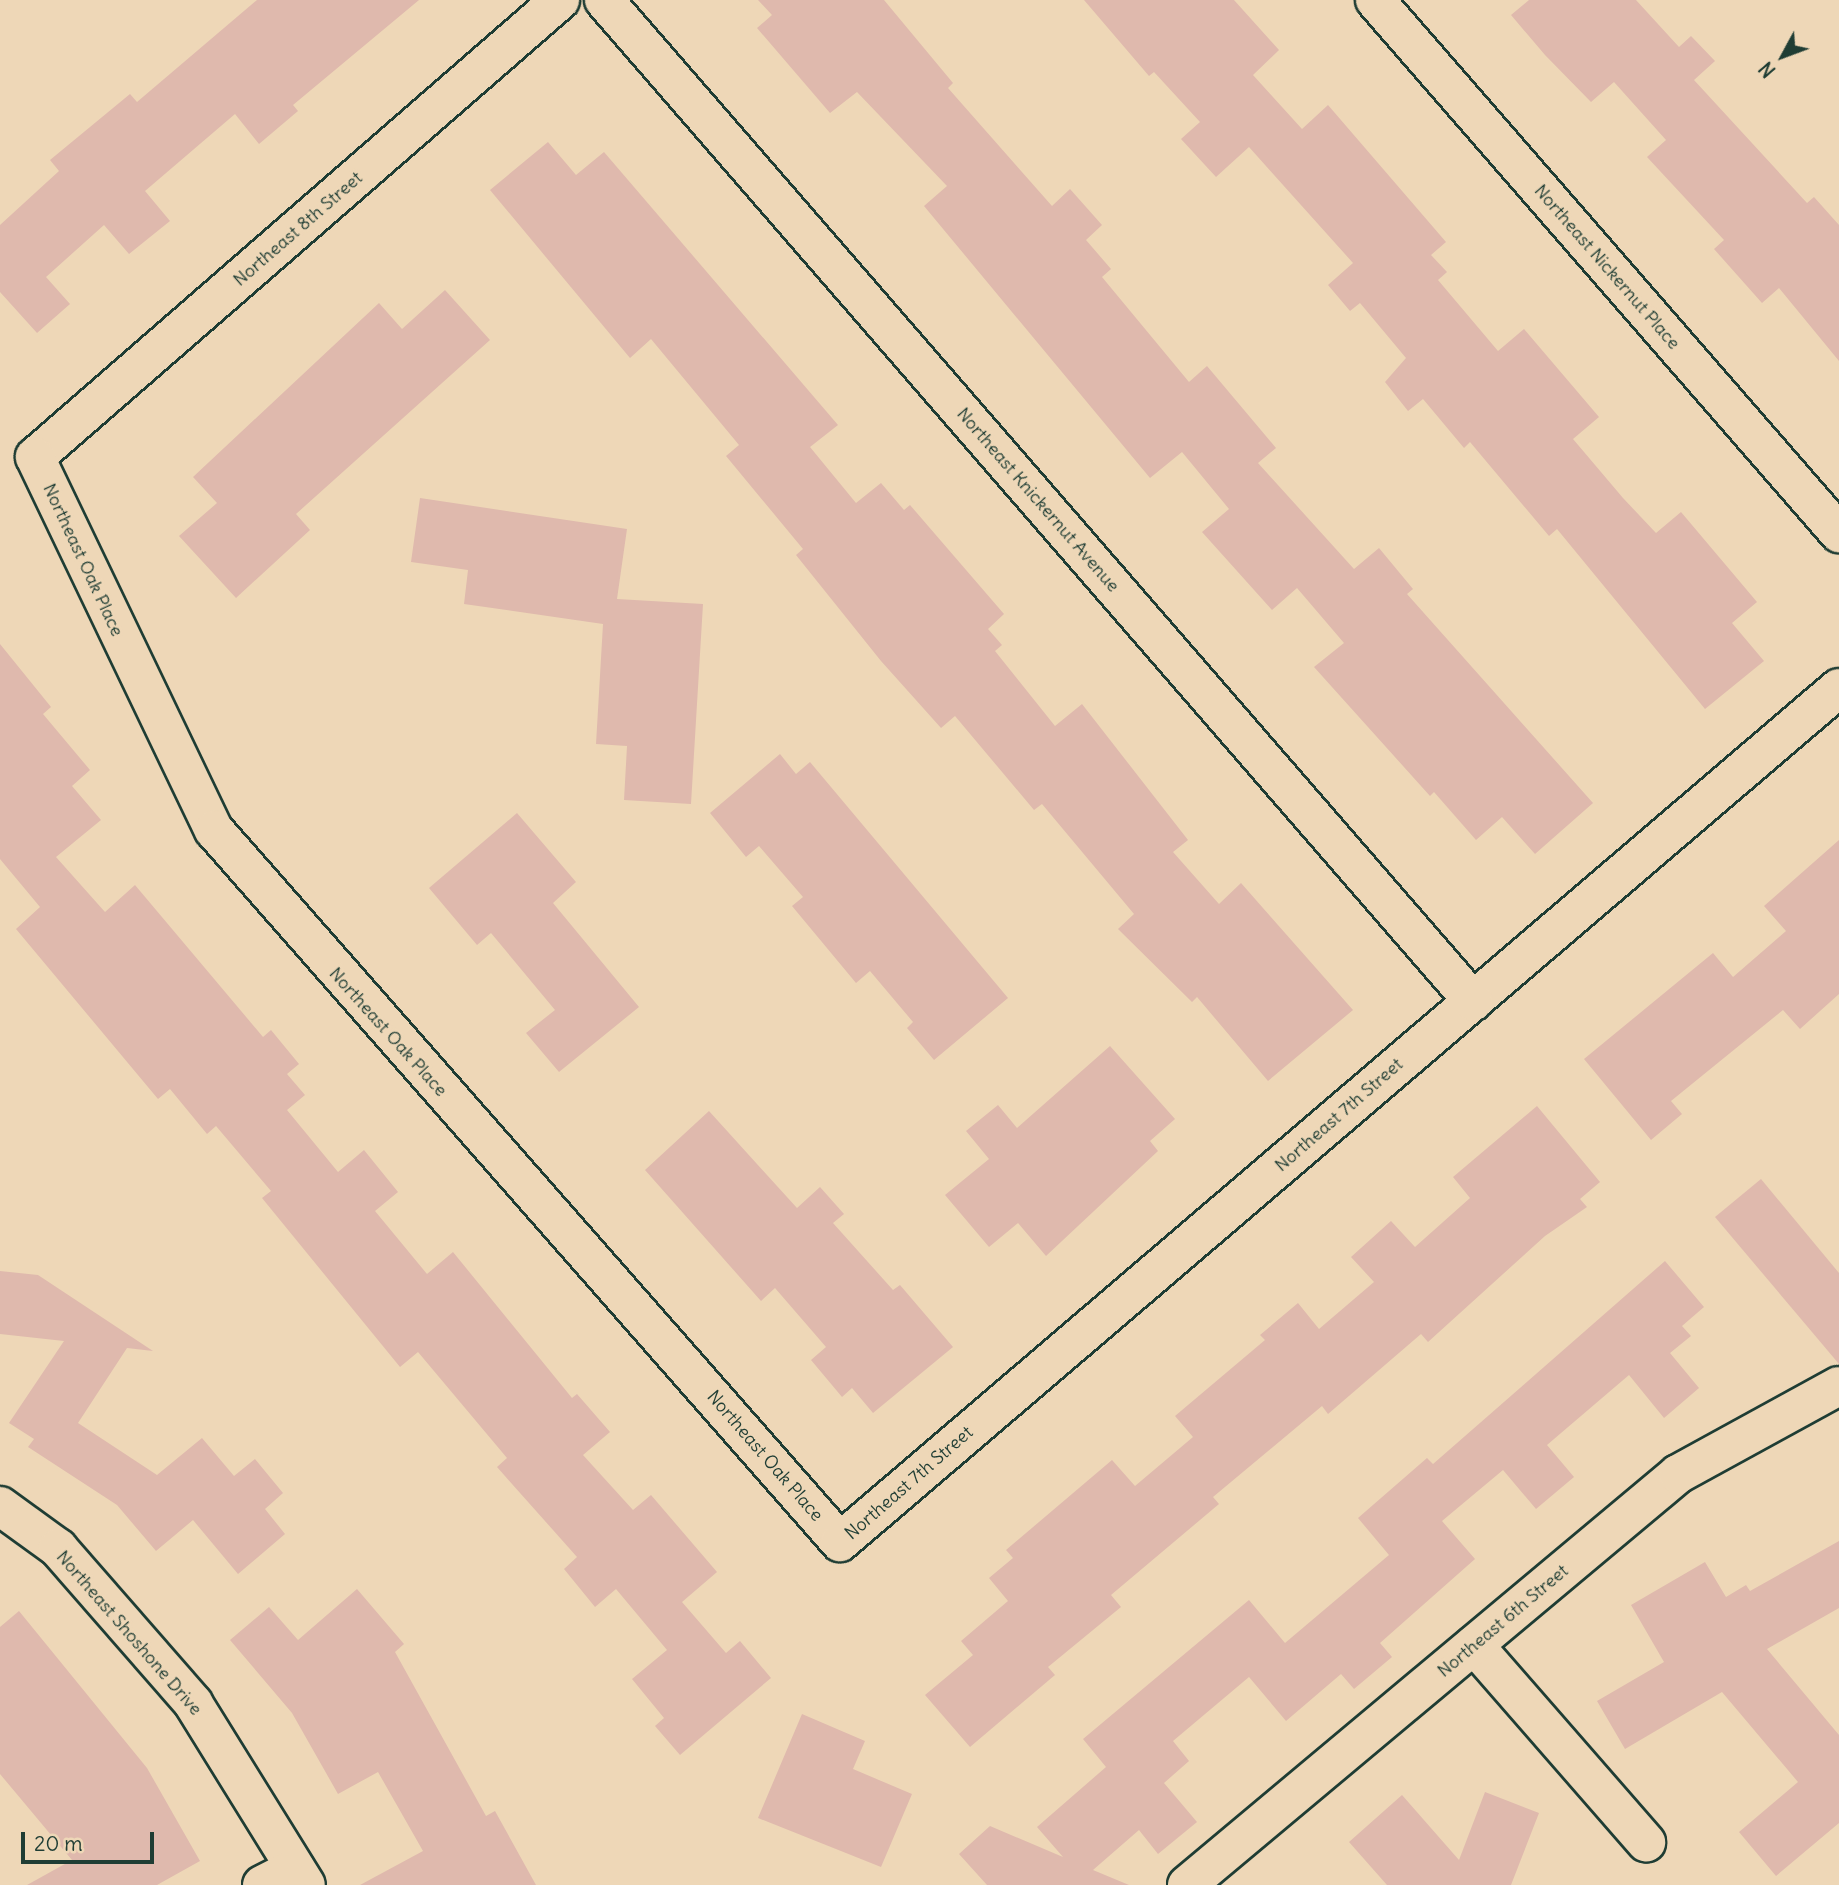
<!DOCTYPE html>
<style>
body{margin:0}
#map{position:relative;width:1839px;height:1885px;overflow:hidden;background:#eed7b7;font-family:Delius,sans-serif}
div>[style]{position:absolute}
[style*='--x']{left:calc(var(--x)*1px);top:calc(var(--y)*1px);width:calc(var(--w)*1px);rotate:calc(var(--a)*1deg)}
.building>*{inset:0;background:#dfb9ad}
.roads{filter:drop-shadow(2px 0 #1f3d34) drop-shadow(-2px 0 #1f3d34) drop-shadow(0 2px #1f3d34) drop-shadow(0 -2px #1f3d34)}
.street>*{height:38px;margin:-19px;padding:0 19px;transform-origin:19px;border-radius:19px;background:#eed7b7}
span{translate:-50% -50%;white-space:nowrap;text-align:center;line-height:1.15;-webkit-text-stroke:6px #eed7b7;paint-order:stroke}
.street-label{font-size:18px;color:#1f3d34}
.north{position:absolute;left:1748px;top:21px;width:70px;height:70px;-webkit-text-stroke:5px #eed7b7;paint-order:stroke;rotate:229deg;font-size:19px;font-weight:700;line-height:28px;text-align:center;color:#1f3d34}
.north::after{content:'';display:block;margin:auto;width:24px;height:32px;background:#1f3d34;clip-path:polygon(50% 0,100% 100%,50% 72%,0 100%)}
.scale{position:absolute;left:21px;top:1832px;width:133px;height:32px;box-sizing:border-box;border:4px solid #1f3d34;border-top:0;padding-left:9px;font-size:21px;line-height:24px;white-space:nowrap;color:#1f3d34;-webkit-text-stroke:5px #eed7b7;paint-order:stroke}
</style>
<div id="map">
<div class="building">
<div style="clip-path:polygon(257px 0,419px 0,293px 105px,298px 111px,259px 144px,235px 114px,145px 191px,170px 221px,129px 254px,104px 225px,46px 277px,70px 304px,37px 333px,0 292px,0 225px,59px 171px,50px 160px,130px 94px,137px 102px)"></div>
<div style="clip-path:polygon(758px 0,884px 0,953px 83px,948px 88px,1052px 206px,1070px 189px,1102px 225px,1086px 240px,1111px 269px,1102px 277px,1189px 382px,1207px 366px,1276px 448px,1258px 463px,1354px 569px,1379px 548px,1413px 589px,1407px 594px,1593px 803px,1535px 854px,1502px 817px,1476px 840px,1434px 792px,1430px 796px,1314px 667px,1344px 643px,1297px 588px,1272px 610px,1202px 532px,1229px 509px,1182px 452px,1150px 478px,924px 206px,947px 186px,857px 92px,830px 113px,757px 28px,772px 15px)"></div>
<div style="clip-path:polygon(1084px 0,1234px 0,1279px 50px,1253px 75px,1302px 129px,1328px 105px,1446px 242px,1431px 255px,1447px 272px,1438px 280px,1498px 351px,1524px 329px,1599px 417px,1573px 439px,1623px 498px,1656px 533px,1681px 512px,1757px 602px,1732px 623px,1764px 661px,1705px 709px,1557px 529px,1549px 536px,1470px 442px,1464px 448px,1423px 399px,1408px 411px,1385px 382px,1406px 358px,1360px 303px,1350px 311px,1328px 285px,1353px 263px,1249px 147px,1216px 177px,1181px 139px,1200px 122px,1154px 72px,1149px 76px)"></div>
<div style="clip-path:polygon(1529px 0,1636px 0,1679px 47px,1691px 36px,1715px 61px,1694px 80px,1807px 203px,1814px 197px,1839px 225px,1839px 361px,1779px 288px,1762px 303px,1714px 249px,1724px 240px,1647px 157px,1666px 140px,1614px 82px,1591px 102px,1545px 55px,1511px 15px)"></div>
<div style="clip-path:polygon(548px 142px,576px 175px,604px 152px,838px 425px,810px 447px,856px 503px,881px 483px,904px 510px,910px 505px,1004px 614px,988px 629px,1002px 645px,995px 651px,1055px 726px,1082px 704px,1188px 840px,1173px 852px,1219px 904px,1241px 883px,1353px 1010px,1268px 1081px,1197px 997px,1192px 1002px,1118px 929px,1134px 914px,1042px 804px,1034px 810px,955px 716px,941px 728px,881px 661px,796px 555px,803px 549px,726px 456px,739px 445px,651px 339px,630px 358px,490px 190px)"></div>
<div style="clip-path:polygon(445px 290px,490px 340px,296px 514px,310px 530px,236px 598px,179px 536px,217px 503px,193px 477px,379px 303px,402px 329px)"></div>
<div style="clip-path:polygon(420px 498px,627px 529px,617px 599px,703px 604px,691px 804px,624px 800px,627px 746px,596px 744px,603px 624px,464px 604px,468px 570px,411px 562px)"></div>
<div style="clip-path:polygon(0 644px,51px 707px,43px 714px,90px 770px,72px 786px,101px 820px,56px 857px,105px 912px,135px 885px,263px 1037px,271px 1030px,299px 1064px,287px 1074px,305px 1095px,287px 1110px,338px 1172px,364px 1150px,398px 1192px,375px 1211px,427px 1274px,453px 1252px,572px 1398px,577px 1394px,610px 1432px,583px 1455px,633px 1510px,651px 1495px,717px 1572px,682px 1602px,726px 1653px,740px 1641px,771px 1678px,680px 1755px,655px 1726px,664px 1718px,632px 1679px,667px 1650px,616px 1589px,595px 1607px,564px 1569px,577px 1557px,497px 1467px,507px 1458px,418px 1352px,400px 1367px,262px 1198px,271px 1191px,216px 1126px,207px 1134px,170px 1089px,158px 1099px,16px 929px,40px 907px,0 859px)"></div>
<div style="clip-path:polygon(780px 754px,796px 774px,810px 762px,1008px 998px,934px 1060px,907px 1028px,913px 1022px,870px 971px,856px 983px,792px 906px,803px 897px,759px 846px,746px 857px,710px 813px)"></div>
<div style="clip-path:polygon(517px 813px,576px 882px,553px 903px,639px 1007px,559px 1072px,526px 1033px,555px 1010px,491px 933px,477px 945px,429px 888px)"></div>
<div style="clip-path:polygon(1839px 840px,1839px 994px,1800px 1029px,1783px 1010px,1671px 1101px,1682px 1114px,1651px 1140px,1584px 1059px,1713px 953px,1733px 977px,1786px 931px,1764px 906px)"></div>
<div style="clip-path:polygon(1110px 1046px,1175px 1119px,1150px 1141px,1158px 1151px,1046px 1256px,1018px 1223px,989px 1247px,945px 1195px,989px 1159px,966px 1131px,998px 1105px,1017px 1128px)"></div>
<div style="clip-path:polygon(1537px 1106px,1600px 1182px,1580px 1199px,1587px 1207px,1545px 1236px,1428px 1342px,1421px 1334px,1328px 1414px,1322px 1406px,1213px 1497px,1219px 1504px,1111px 1595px,1121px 1607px,1048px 1667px,1055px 1675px,970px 1747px,925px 1695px,973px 1655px,961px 1641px,1008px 1601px,989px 1578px,1013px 1558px,1006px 1550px,1112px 1460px,1135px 1486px,1193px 1437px,1175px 1416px,1265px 1340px,1260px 1335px,1298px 1303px,1319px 1329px,1374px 1282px,1351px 1257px,1391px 1221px,1415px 1247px,1470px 1198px,1453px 1177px)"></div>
<div style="clip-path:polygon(709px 1111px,797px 1208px,820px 1187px,844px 1214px,833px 1223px,893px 1290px,900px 1285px,953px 1347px,873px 1413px,852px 1388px,842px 1397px,811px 1360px,826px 1347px,775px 1288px,761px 1301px,645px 1170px)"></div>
<div style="clip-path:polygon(1761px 1179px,1839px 1273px,1839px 1364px,1715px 1217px)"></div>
<div style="clip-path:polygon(1665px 1261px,1704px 1307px,1682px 1326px,1691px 1336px,1670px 1353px,1699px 1388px,1664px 1418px,1629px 1375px,1547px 1445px,1574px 1477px,1536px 1509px,1503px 1470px,1442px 1521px,1475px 1559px,1380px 1643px,1392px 1657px,1354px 1689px,1341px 1674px,1286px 1721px,1249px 1677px,1173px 1741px,1189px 1761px,1164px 1783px,1197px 1822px,1158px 1854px,1139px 1830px,1093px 1870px,1129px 1885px,987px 1885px,959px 1854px,990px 1826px,1063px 1857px,1037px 1827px,1106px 1767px,1083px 1739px,1249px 1600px,1285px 1643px,1389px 1555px,1358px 1518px,1427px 1458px,1433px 1464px)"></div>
<div style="clip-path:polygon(0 1271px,38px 1275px,153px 1351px,127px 1348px,78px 1423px,157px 1475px,202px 1438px,234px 1476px,255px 1459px,283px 1493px,265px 1509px,285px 1534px,238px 1574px,193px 1520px,156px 1551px,117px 1505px,28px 1447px,34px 1439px,9px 1423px,64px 1341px,0 1334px)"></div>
<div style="clip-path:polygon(1839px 1541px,1839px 1608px,1767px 1649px,1839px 1735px,1839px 1823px,1776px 1876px,1739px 1832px,1798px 1782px,1722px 1692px,1625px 1749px,1597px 1701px,1664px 1662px,1631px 1605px,1705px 1562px,1726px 1597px,1746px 1585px,1750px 1591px)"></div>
<div style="clip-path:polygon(357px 1589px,404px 1644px,395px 1652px,486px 1816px,495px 1811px,536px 1885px,360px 1885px,423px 1851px,378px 1772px,338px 1794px,292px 1713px,230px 1640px,269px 1607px,298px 1640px)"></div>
<div style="clip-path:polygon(19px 1611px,147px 1768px,200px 1861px,157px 1885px,27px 1885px,72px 1860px,0 1774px,0 1627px)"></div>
<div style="clip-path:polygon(802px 1714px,865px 1741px,853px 1769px,912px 1794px,881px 1867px,758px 1818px)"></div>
<div style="clip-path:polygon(1485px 1792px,1539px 1813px,1511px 1885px,1387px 1885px,1349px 1842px,1402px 1795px,1459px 1860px)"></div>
</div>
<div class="roads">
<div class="street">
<div style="--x:560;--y:0;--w:696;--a:138.96"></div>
<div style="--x:35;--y:457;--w:414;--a:64.4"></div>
<div style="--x:214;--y:830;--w:948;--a:48.68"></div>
<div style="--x:840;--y:1542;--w:1314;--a:-40.53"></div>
<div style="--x:604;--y:0;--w:1326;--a:49.04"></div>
<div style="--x:1375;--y:0;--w:707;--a:48.96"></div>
<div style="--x:0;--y:1506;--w:72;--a:35.9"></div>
<div style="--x:58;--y:1548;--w:206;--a:48.9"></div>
<div style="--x:193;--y:1703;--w:214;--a:58.2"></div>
<div style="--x:1474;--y:1645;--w:262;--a:48.9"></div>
<div style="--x:262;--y:1885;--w:37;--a:-27"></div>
<div style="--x:1187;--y:1885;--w:640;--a:-39.93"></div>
<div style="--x:1678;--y:1474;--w:183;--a:-28.7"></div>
</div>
</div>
<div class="street-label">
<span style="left:298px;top:229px;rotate:-41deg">Northeast 8th Street</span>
<span style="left:1607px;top:267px;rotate:49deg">Northeast Nickernut Place</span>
<span style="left:1038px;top:500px;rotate:49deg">Northeast Knickernut Avenue</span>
<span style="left:83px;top:560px;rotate:65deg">Northeast Oak Place</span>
<span style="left:388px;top:1032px;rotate:48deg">Northeast Oak Place</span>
<span style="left:1339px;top:1115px;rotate:-41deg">Northeast 7th Street</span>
<span style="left:765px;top:1456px;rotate:49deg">Northeast Oak Place</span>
<span style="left:909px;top:1483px;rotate:-41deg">Northeast 7th Street</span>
<span style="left:1503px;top:1621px;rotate:-40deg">Northeast 6th Street</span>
<span style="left:129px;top:1633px;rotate:49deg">Northeast Shoshone Drive</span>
</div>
<div class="north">N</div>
<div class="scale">20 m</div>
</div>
